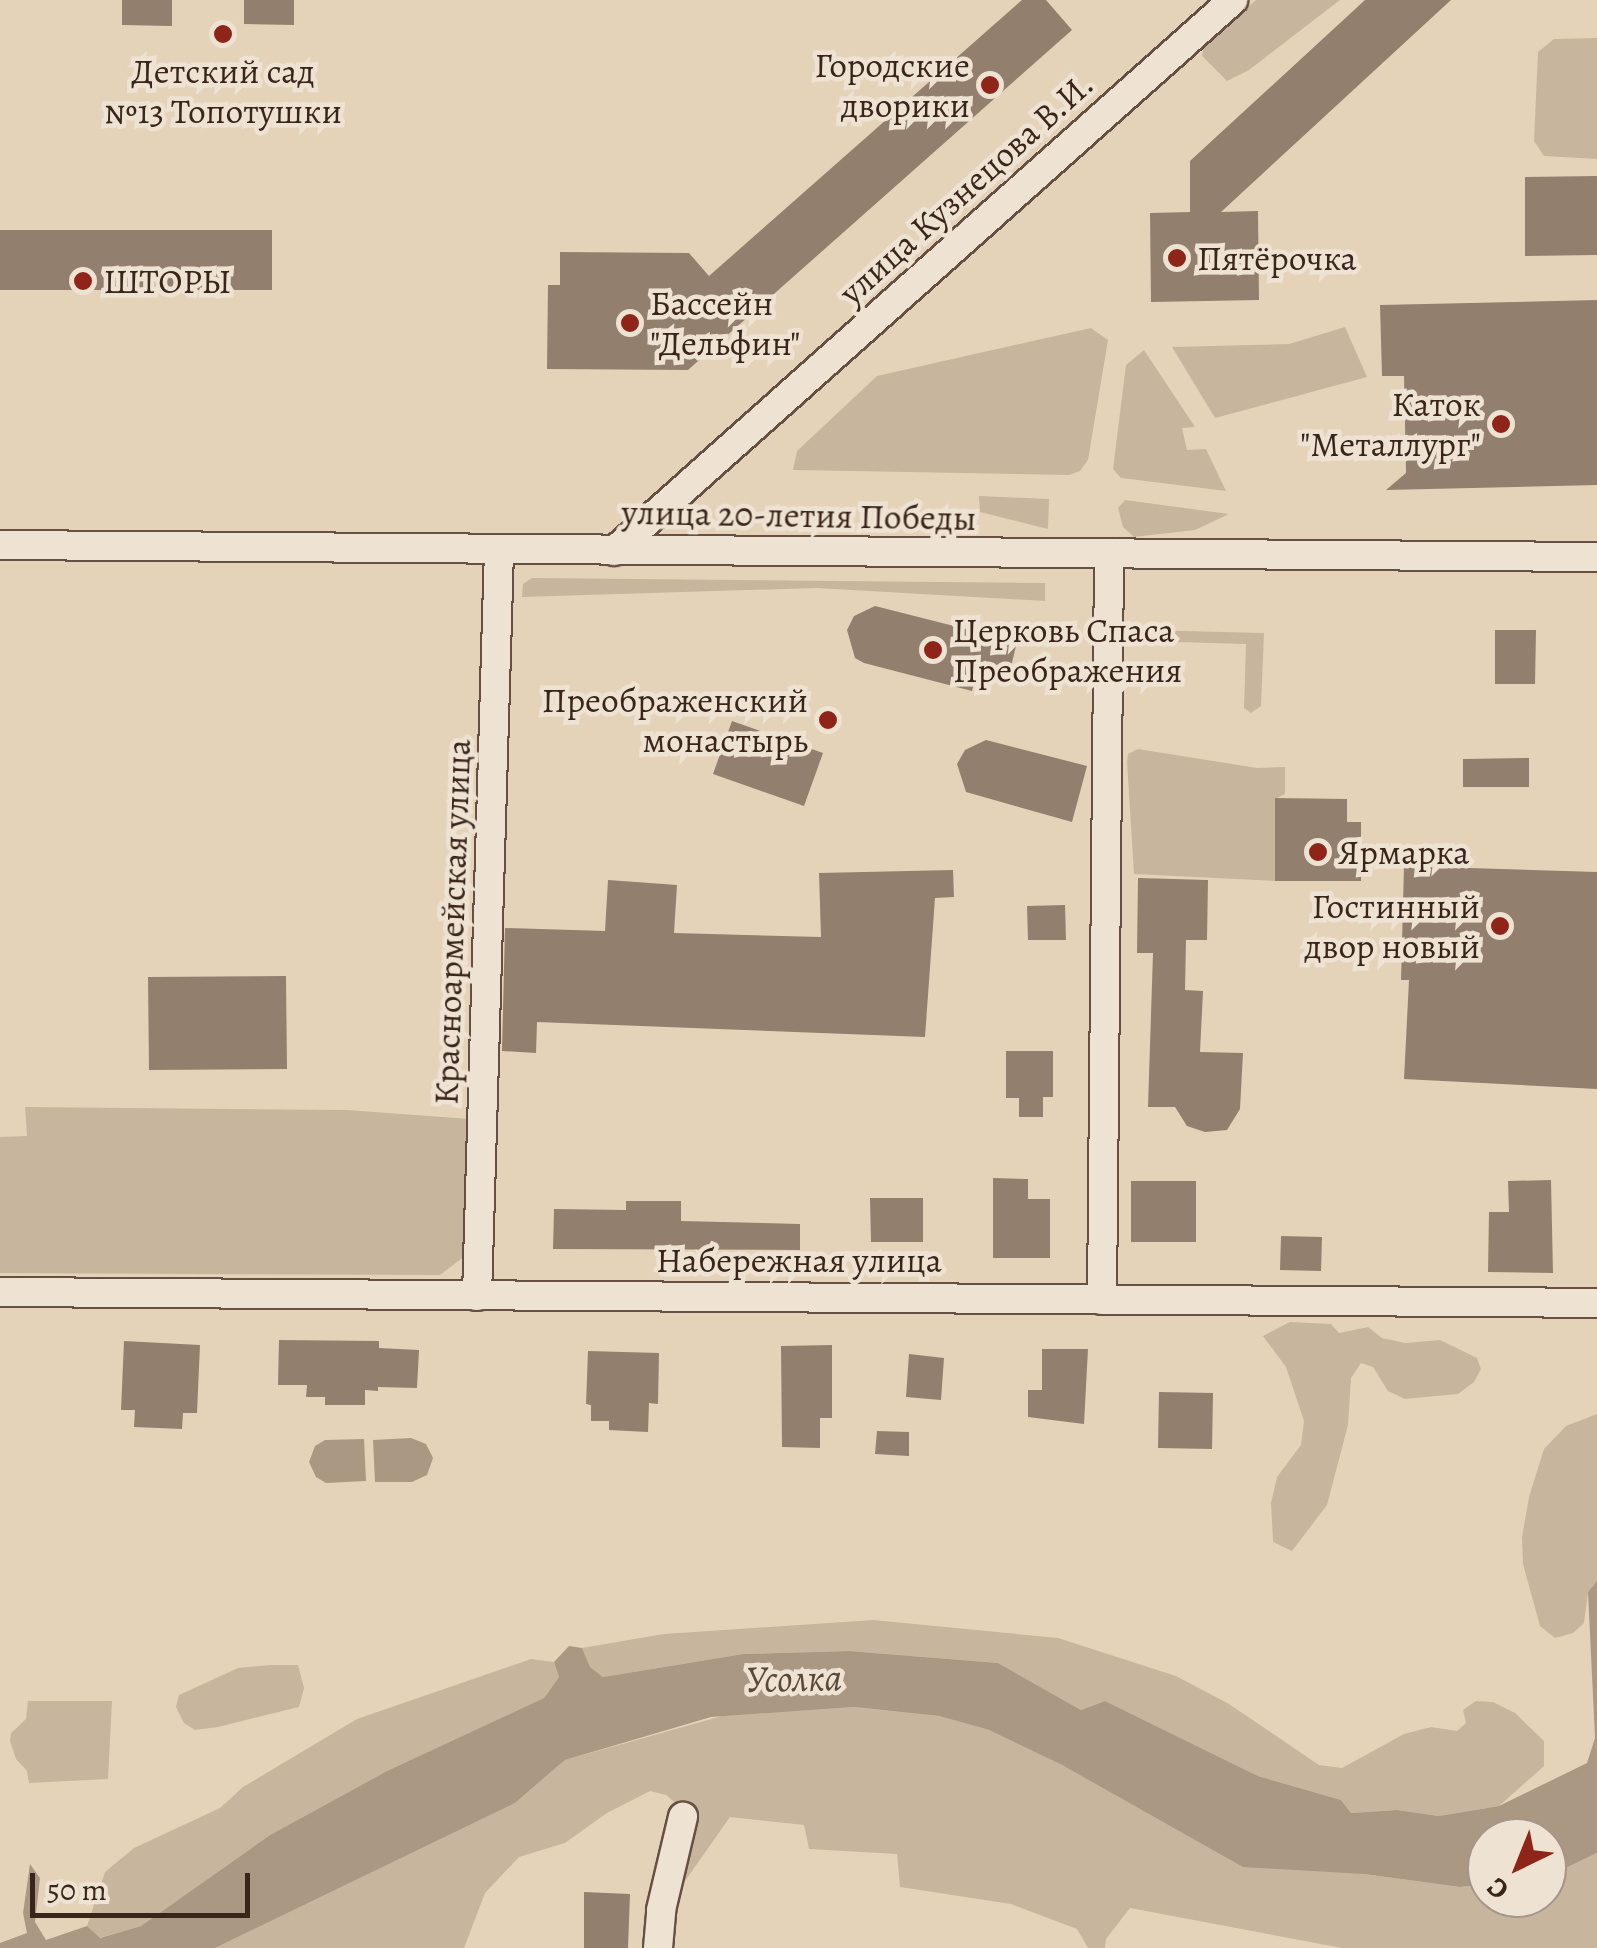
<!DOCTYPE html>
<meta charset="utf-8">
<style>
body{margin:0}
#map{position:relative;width:1597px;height:1948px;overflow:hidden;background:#e5d3b9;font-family:Alegreya,serif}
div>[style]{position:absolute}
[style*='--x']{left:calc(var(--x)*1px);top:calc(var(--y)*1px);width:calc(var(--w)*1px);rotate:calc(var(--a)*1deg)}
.green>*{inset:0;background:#c8b59e}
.water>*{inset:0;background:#ab9883}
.building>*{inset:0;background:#937f6d}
.roads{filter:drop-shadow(2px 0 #655042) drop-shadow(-2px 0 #655042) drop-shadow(0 2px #655042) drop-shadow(0 -2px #655042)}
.minor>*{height:28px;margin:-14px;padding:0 14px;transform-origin:14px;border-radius:14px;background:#eee2d2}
.dots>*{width:28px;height:28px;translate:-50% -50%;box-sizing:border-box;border:5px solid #eee2d2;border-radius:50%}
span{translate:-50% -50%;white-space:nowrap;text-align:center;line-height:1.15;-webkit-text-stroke:9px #eee2d2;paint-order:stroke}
.poi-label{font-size:35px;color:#3a251b}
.right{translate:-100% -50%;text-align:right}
.left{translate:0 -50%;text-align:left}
.street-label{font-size:35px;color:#3a251b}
.water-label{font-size:38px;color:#5c483a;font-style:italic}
.north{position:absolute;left:1467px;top:1818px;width:100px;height:100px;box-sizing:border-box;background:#eee2d2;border:2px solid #a69689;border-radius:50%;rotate:223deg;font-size:28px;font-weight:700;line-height:40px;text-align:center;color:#3a251b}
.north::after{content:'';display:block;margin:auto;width:35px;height:45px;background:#8f2418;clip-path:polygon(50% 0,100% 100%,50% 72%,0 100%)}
.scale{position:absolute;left:30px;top:1873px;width:220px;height:45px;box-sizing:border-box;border:5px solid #3a251b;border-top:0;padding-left:12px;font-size:30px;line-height:35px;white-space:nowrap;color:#3a251b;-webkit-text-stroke:8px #eee2d2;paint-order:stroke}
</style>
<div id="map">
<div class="green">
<div style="clip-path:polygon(1256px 0,1340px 0,1249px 70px,1227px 81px,1202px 56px,1204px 46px)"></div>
<div style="clip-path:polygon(1597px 38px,1597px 159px,1544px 156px,1534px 141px,1538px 52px,1554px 39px)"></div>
<div style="clip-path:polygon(1345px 327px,1367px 377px,1215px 418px,1172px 347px,1289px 344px)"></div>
<div style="clip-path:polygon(1091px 328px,1108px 340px,1088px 460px,1080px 471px,1069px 475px,793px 470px,797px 451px,877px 376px)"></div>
<div style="clip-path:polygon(1144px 350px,1195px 427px,1182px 428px,1187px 450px,1206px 449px,1226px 491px,1121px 478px,1113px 469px,1126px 365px)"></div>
<div style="clip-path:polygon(979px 496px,1049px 499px,1048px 529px,980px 512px)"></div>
<div style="clip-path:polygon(1125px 500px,1229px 514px,1195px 530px,1134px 537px,1123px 527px,1118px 508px)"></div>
<div style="clip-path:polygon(532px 578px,1045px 583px,1045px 601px,816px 588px,522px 597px,523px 584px)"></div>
<div style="clip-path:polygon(1142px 630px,1264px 633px,1261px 706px,1251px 713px,1244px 708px,1246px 644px,1141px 641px)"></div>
<div style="clip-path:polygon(1138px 749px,1257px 768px,1285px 767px,1285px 794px,1275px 799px,1275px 881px,1134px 874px,1127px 762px,1128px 754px)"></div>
<div style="clip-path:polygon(25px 1107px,347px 1110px,470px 1119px,465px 1256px,440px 1275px,0 1273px,0 1137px,27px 1136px)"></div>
<div style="clip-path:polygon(1290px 1322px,1331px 1324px,1339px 1333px,1368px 1327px,1382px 1338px,1405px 1343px,1440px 1340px,1477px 1358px,1481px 1369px,1474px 1382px,1458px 1394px,1405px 1399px,1388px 1391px,1373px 1367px,1361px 1363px,1351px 1378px,1348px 1425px,1327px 1505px,1292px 1551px,1273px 1542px,1271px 1503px,1277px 1477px,1301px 1445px,1304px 1421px,1286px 1367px,1263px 1336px)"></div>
<div style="clip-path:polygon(1597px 1414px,1597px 1581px,1588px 1592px,1584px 1623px,1573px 1633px,1555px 1638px,1540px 1626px,1523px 1564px,1522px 1537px,1529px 1497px,1544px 1449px,1566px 1426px)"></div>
<div style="clip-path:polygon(873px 1620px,1058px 1638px,1176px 1676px,1229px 1704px,1319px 1765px,1342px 1768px,1404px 1734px,1431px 1727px,1457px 1731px,1466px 1723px,1463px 1710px,1476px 1701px,1493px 1702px,1515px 1713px,1544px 1741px,1544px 1766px,1499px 1806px,1439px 1816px,1397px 1810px,1351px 1813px,1341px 1800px,1258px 1776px,1105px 1701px,1081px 1710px,998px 1663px,849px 1651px,743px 1654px,603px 1677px,590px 1667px,582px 1648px,664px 1634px)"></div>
<div style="clip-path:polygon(531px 1659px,554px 1662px,559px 1677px,544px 1698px,387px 1771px,270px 1835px,141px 1926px,99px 1938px,87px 1926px,105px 1872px,134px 1848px,220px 1808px,243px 1787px,357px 1719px)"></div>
<div style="clip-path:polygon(271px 1665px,298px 1665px,304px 1688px,299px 1707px,218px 1727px,195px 1730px,184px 1723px,176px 1707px,179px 1695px,238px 1668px)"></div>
<div style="clip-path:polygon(28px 1701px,112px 1701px,108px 1779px,29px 1783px,27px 1771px,16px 1759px,10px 1741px,11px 1733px,26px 1719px)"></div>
<div style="clip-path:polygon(854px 1707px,939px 1716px,989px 1730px,1064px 1766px,1364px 1874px,1460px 1887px,1487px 1884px,1487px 1898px,1547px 1898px,1547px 1877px,1597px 1853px,1597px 1948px,1342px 1948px,1130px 1908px,1106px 1939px,1105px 1948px,1088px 1948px,1077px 1929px,1011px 1904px,900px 1887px,897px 1854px,809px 1849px,804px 1825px,730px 1817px,673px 1898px,690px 1815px,666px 1795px,650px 1791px,607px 1813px,565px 1843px,519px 1857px,485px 1893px,464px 1948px,215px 1948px,515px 1803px,565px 1760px,722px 1716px)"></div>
</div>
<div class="water">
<div style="clip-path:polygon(411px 1438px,426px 1444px,433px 1458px,427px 1475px,412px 1482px,375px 1482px,373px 1440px)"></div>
<div style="clip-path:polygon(364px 1439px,366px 1481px,326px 1483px,316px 1477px,309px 1462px,315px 1446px,325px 1440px)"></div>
<div style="clip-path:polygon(1597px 1581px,1597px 1853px,1547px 1877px,1547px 1838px,1487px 1838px,1487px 1884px,1460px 1887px,1364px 1874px,1243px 1867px,1064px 1766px,989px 1730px,939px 1716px,854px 1707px,711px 1717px,565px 1760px,515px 1803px,215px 1948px,0 1948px,0 1943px,27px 1933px,23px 1913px,30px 1864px,40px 1878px,35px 1922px,46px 1940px,87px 1926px,100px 1938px,141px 1926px,270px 1835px,387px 1771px,544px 1698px,559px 1677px,554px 1662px,569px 1646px,582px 1648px,590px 1667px,603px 1677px,743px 1654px,849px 1651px,998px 1663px,1081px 1710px,1105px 1701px,1258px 1776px,1341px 1800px,1351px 1813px,1397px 1810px,1439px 1816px,1499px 1806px,1587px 1763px,1595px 1738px,1588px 1592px)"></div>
</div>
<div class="building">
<div style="clip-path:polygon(122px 0,172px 0,172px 26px,122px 25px)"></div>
<div style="clip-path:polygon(244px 0,294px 0,294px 25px,244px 24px)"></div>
<div style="clip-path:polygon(1022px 0,1046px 0,1072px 30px,688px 370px,547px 369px,548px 285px,560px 285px,560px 252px,689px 253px,709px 276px)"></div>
<div style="clip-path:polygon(1365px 0,1451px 0,1221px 212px,1258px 211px,1259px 300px,1151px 302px,1150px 213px,1190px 212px,1190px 161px)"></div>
<div style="clip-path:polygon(1597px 176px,1597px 255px,1525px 256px,1525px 177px)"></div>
<div style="clip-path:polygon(0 230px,272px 230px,272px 290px,0 290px)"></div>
<div style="clip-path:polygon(1597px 300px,1597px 485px,1386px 490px,1406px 473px,1404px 376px,1382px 376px,1380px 305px)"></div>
<div style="clip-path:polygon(875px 606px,1017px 642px,1008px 679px,977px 671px,972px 691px,864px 663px,855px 658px,847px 630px,854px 616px)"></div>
<div style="clip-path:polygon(1495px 630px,1536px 630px,1535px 684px,1495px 684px)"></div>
<div style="clip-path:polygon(732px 721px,823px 753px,804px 806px,713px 774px)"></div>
<div style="clip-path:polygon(986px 740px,1087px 766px,1072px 822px,966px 792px,957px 764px,965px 750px)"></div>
<div style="clip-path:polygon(1529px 758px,1529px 787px,1463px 787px,1463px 759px)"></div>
<div style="clip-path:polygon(1275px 798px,1347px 799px,1347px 822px,1361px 822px,1361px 881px,1275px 881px)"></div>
<div style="clip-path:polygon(1404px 866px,1597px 872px,1597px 1089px,1404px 1079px,1409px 980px,1401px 980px)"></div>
<div style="clip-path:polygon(953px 870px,954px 897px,935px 898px,925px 1037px,537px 1022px,536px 1053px,502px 1051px,505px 928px,605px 931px,608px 880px,677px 885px,674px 933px,821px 937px,819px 873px)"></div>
<div style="clip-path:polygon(1138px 878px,1208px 880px,1207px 940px,1186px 940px,1185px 990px,1203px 991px,1200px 1052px,1243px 1053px,1240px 1109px,1227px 1130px,1205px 1132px,1187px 1126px,1175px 1107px,1148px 1107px,1153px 953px,1137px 953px)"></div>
<div style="clip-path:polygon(1065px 905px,1066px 940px,1028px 940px,1027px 906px)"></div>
<div style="clip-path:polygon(286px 976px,287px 1069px,149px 1070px,148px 977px)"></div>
<div style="clip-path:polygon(1006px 1051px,1053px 1051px,1053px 1097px,1043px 1097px,1043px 1117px,1019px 1117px,1019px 1098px,1006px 1098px)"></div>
<div style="clip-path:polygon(993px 1178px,1028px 1179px,1028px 1199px,1050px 1199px,1050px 1258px,993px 1258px)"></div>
<div style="clip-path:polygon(1551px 1180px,1553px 1273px,1488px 1272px,1489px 1212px,1509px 1212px,1508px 1181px)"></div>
<div style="clip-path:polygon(1131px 1181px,1196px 1181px,1196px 1242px,1131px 1242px)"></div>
<div style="clip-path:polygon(870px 1198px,923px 1198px,923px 1242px,871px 1242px)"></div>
<div style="clip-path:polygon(626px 1201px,681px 1201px,681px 1221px,800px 1224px,800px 1250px,553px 1249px,554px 1209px,626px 1210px)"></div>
<div style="clip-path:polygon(1281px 1236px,1322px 1237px,1321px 1271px,1280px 1270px)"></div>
<div style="clip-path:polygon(279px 1340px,379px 1341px,379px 1348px,419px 1350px,417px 1388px,378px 1387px,378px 1391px,365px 1390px,365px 1405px,325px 1405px,325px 1397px,306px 1397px,307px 1385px,278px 1385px)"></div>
<div style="clip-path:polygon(124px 1341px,200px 1345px,197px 1413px,183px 1413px,182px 1429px,134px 1427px,135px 1410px,121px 1410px)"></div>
<div style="clip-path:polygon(832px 1345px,832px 1418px,820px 1418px,820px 1448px,782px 1447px,781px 1346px)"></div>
<div style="clip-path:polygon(1042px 1349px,1088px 1349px,1084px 1424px,1028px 1417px,1028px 1390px,1042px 1390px)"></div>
<div style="clip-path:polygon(588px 1351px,659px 1353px,658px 1404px,649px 1403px,648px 1432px,609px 1430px,609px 1421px,591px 1421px,591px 1405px,586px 1404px)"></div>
<div style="clip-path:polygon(909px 1354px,944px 1358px,941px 1400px,906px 1397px)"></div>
<div style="clip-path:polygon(1159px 1392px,1213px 1393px,1212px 1449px,1158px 1448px)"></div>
<div style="clip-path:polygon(877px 1431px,909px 1432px,909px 1456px,875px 1454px)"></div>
<div style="clip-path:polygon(584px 1892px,630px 1894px,628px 1948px,584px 1948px)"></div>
</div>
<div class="roads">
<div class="minor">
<div style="--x:0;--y:545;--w:1597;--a:0.43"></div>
<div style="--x:614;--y:551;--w:829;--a:-41.67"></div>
<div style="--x:0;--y:1292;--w:1597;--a:0.39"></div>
<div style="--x:477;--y:1296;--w:745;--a:-88.31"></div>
<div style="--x:1102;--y:1300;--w:745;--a:-89.46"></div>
<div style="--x:658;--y:1948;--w:38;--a:-85"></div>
<div style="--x:661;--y:1910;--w:96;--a:-76.7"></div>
</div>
</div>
<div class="dots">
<div style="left:223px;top:34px;background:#8f2418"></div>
<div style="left:990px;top:85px;background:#8f2418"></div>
<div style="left:1177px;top:258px;background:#8f2418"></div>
<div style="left:83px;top:281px;background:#8f2418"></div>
<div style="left:630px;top:323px;background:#8f2418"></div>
<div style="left:1501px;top:424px;background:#8f2418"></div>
<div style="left:933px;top:650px;background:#8f2418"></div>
<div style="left:828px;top:720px;background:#8f2418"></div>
<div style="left:1318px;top:852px;background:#8f2418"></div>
<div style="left:1500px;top:926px;background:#8f2418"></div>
</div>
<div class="poi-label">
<span class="right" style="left:970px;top:85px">Городские<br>дворики</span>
<span style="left:223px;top:91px">Детский сад<br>№13 Топотушки</span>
<span class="left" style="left:1197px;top:258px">Пятёрочка</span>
<span class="left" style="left:103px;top:281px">ШТОРЫ</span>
<span class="left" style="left:650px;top:323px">Бассейн<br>"Дельфин"</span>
<span class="right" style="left:1481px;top:424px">Каток<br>"Металлург"</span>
<span class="left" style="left:953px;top:650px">Церковь Спаса<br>Преображения</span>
<span class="right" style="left:808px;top:720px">Преображенский<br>монастырь</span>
<span class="left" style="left:1338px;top:852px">Ярмарка</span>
<span class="right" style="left:1480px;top:926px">Гостинный<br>двор новый</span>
</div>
<div class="street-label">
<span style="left:966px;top:188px;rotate:-42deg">улица Кузнецова В.И.</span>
<span style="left:799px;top:515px;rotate:1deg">улица 20-летия Победы</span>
<span style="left:452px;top:922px;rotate:-88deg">Красноармейская улица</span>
<span style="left:799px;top:1260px">Набережная улица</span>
</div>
<div class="water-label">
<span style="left:794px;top:1679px;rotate:-1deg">Усолка</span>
</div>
<div class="north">С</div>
<div class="scale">50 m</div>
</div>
